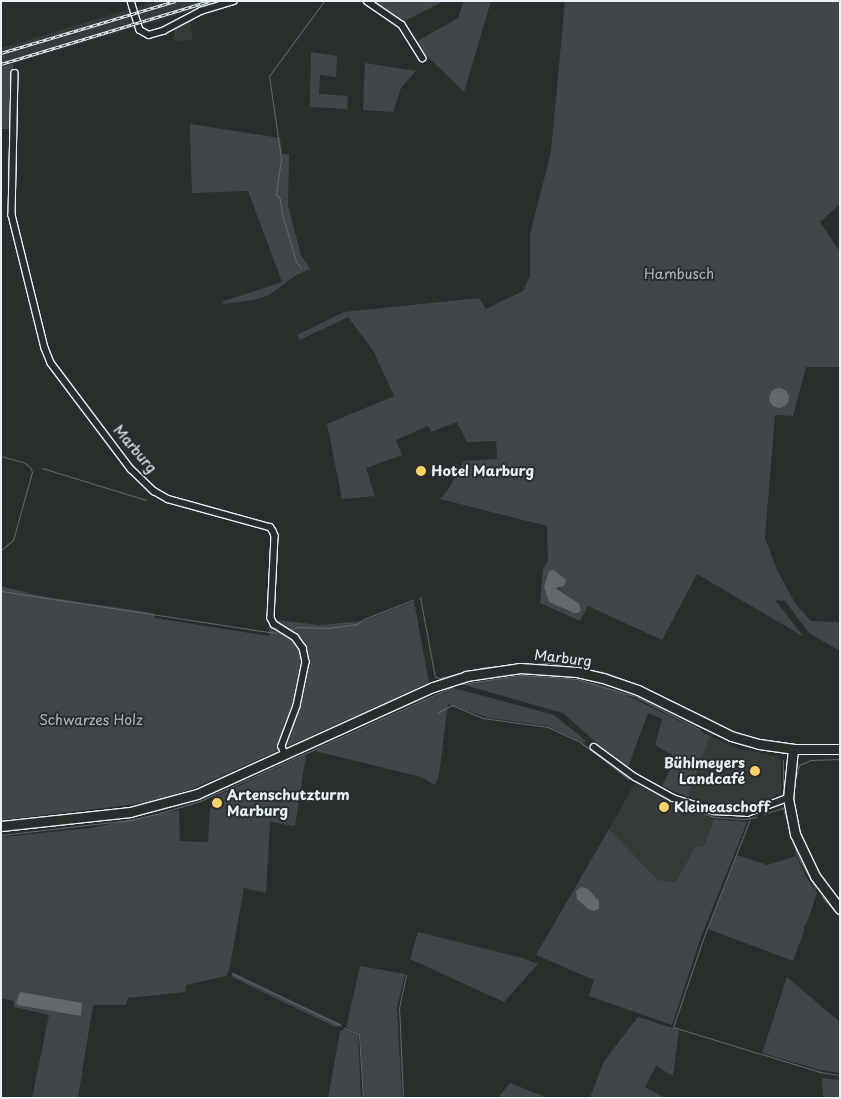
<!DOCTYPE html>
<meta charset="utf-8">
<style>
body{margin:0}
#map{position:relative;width:841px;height:1099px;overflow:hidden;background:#2a2d2e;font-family:"Playpen Sans",sans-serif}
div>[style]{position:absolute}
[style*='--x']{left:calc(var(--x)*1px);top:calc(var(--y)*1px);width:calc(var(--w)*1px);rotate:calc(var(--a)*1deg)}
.built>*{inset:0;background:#363a3b}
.green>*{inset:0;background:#424648}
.water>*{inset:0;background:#63686b}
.round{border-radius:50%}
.stream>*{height:1px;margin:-0.5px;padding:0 0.5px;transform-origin:0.5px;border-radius:0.5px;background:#63686b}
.roads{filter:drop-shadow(1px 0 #e8f1f8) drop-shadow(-1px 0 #e8f1f8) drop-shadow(0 1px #e8f1f8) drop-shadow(0 -1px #e8f1f8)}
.street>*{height:5.5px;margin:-2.75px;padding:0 2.75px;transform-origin:2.75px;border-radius:2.75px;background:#2a2d2e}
.secondary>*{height:9px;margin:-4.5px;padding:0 4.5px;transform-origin:4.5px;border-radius:4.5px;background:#2a2d2e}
.rail>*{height:3px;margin-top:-1.5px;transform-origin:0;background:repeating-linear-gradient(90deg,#2a2d2e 0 4px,#e8f1f8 0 8px);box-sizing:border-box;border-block:1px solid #e8f1f8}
.dots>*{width:14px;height:14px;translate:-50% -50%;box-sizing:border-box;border:2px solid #2a2d2e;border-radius:50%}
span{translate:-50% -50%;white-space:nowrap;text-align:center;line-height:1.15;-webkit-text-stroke:4px #2a2d2e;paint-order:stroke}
.park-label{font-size:14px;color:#aeb5ba}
.street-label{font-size:14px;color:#e8f1f8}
.poi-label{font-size:14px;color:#e8f1f8;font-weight:700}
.left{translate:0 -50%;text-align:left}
.right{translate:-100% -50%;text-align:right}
.frame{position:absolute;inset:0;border:2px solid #e8f1f8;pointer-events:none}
</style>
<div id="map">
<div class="built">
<div style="clip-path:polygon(157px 1px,224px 1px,1px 67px,1px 48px)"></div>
<div style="clip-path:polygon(191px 18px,192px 40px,174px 41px,174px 29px)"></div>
<div style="clip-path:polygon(710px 736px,739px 749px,777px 756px,781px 762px,781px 793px,761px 804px,733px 809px,688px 797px)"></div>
<div style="clip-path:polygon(635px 783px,673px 803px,714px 819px,704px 846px,695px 847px,676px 882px,658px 880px,609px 829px)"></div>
</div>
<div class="green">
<div style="clip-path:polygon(370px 1px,444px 1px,403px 22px)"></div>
<div style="clip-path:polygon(464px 1px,491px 1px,464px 92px,427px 56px,416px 42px,458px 18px)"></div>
<div style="clip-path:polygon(evenodd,565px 1px,840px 1px,840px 204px,820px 222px,840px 252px,840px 367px,806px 367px,793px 416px,775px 415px,765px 538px,777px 570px,795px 603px,811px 621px,840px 622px,840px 651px,809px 633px,785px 601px,775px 600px,804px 637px,697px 574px,662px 640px,588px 606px,580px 621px,540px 603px,543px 569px,548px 560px,547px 526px,440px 499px,448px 490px,464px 461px,497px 459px,496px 441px,467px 442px,457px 422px,431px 432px,428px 426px,396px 440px,402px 455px,366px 468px,375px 496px,342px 499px,327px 424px,394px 396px,374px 352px,348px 317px,300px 340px,297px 335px,344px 312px,479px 298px,486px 309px,523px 291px,530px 276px,530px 234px,551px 152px,565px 1px,566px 580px,564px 586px,556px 587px,567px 595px,572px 613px,549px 602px,544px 587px,566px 580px)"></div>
<div style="clip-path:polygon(311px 52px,337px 56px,336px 77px,320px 75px,319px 94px,348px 96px,347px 109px,310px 107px)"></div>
<div style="clip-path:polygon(365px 63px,416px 71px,401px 88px,393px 112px,363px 110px)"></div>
<div style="clip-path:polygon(13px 64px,12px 129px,1px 129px,1px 67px)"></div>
<div style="clip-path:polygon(190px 124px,280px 138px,282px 154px,289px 154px,288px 206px,301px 255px,310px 269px,295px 276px,269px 295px,254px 300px,224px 304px,221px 302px,282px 282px,248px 191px,192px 193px)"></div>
<div style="clip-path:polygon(1px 586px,40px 596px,154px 613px,155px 618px,269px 636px,269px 619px,320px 625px,363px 621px,414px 601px,429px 683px,192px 789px,155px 801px,129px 805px,1px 820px)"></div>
<div style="clip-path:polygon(521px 676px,576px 680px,618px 691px,710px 736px,688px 797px,662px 786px,676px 757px,655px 745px,662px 719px,648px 713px,628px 767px,598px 744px,563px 713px,464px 685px)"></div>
<div style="clip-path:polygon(454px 688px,554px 715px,586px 741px,584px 743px,548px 726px,489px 718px,448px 704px,439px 775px,435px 785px,421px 777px,315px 751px)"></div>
<div style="clip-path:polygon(306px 755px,295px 826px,270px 822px,266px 893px,244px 888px,229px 971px,226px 976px,186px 985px,185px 992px,128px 998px,126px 1005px,93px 1005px,78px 1098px,32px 1098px,49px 1015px,14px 1007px,14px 1001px,1px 998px,1px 837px,90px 828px,179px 810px,180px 841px,208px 842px,210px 808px,219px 804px,217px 796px)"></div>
<div style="clip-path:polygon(714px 819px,747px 822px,701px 937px,672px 1025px,589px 996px,594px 980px,536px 955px,609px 829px,658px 880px,676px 882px,695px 847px,704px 846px)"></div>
<div style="clip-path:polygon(737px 855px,767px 865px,796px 856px,805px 875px,817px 893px,806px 925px,803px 927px,805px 928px,793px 961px,708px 929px)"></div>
<div style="clip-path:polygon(418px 932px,522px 958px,538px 964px,504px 1002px,410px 959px)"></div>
<div style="clip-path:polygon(360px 966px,405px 974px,397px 1008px,402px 1098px,364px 1098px,360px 1034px,346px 1028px)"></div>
<div style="clip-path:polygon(232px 972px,341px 1024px,340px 1026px,336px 1027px,285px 1003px,232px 977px)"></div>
<div style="clip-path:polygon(787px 977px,840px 1022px,840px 1073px,820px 1070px,762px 1053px)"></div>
<div style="clip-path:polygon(638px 1017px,679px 1030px,673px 1076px,656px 1066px,645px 1087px,665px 1098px,590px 1098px,604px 1061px)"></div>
<div style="clip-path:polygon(343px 1029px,358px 1035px,361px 1098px,328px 1098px,340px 1032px)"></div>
<div style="clip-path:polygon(822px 1078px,840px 1080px,840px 1098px,823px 1098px)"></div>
<div style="clip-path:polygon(510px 1083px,548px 1098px,498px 1098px)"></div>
</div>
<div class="water">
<div class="round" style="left:769px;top:388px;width:20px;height:20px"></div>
<div style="clip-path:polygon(554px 570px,566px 580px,564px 586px,556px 588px,579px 604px,581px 610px,578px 613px,573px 613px,549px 602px,544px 587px,549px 571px)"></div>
<div style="clip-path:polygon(581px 887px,588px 889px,599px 901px,599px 909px,594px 911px,588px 909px,577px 899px,576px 891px)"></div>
<div style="clip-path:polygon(20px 992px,82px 1003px,81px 1016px,18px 1005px,16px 1003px)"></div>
</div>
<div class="stream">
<div style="--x:301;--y:268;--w:9;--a:-126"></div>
<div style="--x:296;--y:261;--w:49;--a:-106.6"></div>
<div style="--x:282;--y:214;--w:15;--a:-98"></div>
<div style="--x:280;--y:199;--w:6;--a:-129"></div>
<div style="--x:276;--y:194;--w:36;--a:-82"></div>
<div style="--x:281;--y:158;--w:83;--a:-98.3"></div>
<div style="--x:269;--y:76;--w:93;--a:-53.7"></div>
<div style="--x:1;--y:456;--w:25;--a:16"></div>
<div style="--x:25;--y:463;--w:6;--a:39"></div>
<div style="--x:30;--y:467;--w:5;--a:68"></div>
<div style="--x:32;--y:472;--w:71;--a:105.6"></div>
<div style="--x:13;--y:540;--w:16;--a:140"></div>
<div style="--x:42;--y:468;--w:109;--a:17.1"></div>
<div style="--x:1;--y:591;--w:278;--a:8.7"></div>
<div style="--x:420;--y:597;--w:81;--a:79.4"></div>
<div style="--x:435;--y:677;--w:5;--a:11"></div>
<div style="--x:440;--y:678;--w:45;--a:-14"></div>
<div style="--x:484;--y:667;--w:65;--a:-3.5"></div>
<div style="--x:549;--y:663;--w:55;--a:9.5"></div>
<div style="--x:603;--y:672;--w:35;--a:20"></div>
<div style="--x:636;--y:684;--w:40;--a:26.6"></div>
<div style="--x:289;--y:630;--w:9;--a:-21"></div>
<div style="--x:297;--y:627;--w:32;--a:2"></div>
<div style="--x:329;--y:628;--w:28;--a:-8"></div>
<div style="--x:357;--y:624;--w:9;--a:-36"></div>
<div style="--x:364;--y:619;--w:52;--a:-21.6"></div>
<div style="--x:462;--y:684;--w:60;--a:-8.7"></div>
<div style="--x:521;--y:675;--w:56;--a:4.1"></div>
<div style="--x:577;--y:679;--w:63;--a:16.7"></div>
<div style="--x:637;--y:697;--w:71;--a:27.6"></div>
<div style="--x:437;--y:713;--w:17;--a:-28"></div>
<div style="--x:452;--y:705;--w:34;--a:23"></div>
<div style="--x:483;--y:718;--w:66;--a:7.9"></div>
<div style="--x:548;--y:727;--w:35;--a:25"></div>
<div style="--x:580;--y:742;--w:61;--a:37.1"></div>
<div style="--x:732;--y:732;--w:31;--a:15"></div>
<div style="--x:762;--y:740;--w:45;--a:6.3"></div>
<div style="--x:314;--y:736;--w:125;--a:-24.5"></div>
<div style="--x:833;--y:745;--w:7;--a:-8"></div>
<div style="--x:184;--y:793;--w:21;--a:-19"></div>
<div style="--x:692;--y:800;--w:32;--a:16"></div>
<div style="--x:775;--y:800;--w:10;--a:-37"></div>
<div style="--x:783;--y:794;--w:34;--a:-90"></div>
<div style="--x:794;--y:805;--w:21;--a:-90"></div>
<div style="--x:794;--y:784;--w:20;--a:-75"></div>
<div style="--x:799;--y:765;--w:13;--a:-23"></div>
<div style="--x:811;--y:760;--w:29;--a:-2"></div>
<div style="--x:689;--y:808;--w:27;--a:20"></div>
<div style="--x:714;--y:817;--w:31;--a:4"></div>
<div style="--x:745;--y:819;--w:11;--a:-10"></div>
<div style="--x:119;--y:809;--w:16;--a:-11"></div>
<div style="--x:742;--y:810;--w:10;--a:-11"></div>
<div style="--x:764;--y:814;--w:20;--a:-18"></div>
<div style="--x:783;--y:808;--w:49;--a:73.4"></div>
<div style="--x:797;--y:855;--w:38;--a:61"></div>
<div style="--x:750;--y:819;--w:129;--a:111.4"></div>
<div style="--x:703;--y:939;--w:93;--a:108.8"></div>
<div style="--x:673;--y:1027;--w:154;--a:17"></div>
<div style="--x:820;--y:1072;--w:20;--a:9"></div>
<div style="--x:1;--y:835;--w:130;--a:-6.6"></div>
<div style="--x:130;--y:820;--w:28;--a:-13"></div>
<div style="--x:157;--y:814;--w:45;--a:-16.8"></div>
<div style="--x:200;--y:801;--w:277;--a:-24.3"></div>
<div style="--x:822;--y:897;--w:27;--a:48"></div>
<div style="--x:233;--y:974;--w:119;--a:25.5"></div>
<div style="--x:344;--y:1028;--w:16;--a:22"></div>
<div style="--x:359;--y:1034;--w:64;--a:86.4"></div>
<div style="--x:403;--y:1098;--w:90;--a:-92.5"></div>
<div style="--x:399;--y:1008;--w:34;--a:-78"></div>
</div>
<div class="roads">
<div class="street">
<div style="--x:131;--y:1;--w:30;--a:73"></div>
<div style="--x:140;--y:30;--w:10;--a:29"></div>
<div style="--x:149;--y:35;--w:15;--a:-16"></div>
<div style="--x:163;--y:31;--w:43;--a:-27.8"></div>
<div style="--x:201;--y:11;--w:34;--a:-17"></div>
<div style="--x:367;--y:1;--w:42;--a:34.4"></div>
<div style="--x:402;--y:25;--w:39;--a:58"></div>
<div style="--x:15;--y:73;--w:142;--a:91.2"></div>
<div style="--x:12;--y:215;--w:137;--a:76.1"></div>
<div style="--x:45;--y:348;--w:16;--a:68"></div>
<div style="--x:51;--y:363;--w:133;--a:53"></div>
<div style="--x:131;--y:469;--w:32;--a:44"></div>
<div style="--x:154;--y:491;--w:16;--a:30"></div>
<div style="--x:168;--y:499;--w:106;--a:15.4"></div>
<div style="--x:270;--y:527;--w:5;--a:53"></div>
<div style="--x:273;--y:531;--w:5;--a:68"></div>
<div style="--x:275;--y:536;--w:82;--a:92.8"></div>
<div style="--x:271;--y:618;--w:7;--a:63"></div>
<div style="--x:274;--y:624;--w:25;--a:32"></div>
<div style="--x:295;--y:637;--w:14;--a:54"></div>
<div style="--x:303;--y:648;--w:14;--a:78"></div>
<div style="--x:306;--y:662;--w:45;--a:101.6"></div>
<div style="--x:297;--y:706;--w:43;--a:110.6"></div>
<div style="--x:282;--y:746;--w:9;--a:72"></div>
<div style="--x:594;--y:747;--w:51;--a:36.2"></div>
<div style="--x:635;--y:777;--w:43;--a:28.9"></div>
<div style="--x:673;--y:798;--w:43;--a:17.6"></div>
<div style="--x:714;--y:811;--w:33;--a:3"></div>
<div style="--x:747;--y:813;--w:44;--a:-20.1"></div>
</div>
<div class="secondary">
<div style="--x:793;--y:749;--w:49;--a:95.8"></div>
<div style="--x:788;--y:798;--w:37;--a:79"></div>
<div style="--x:795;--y:834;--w:47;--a:64.5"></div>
<div style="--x:815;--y:876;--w:41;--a:52.9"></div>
<div style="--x:1;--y:826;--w:130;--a:-6.2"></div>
<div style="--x:130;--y:812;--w:69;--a:-15"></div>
<div style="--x:197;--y:794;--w:259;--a:-24.4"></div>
<div style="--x:433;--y:687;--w:35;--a:-18"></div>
<div style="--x:466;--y:676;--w:55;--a:-8.4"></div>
<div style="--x:520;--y:668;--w:57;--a:4"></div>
<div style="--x:577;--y:672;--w:27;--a:13"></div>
<div style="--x:603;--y:678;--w:37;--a:19"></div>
<div style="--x:638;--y:690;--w:104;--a:26.3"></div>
<div style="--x:731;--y:736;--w:29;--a:16"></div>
<div style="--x:759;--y:744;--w:34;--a:8"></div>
<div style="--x:793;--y:749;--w:47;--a:0"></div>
</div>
</div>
<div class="rail">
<div style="--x:1;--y:53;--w:182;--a:-16.6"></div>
<div style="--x:1;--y:64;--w:218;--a:-16.8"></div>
</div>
<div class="dots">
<div style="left:421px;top:471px;background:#ffd166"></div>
<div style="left:755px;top:771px;background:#ffd166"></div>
<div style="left:217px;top:803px;background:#ffd166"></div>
<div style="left:664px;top:807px;background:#ffd166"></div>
</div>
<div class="park-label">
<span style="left:679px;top:274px">Hambusch</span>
<span style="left:91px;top:720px">Schwarzes Holz</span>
</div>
<div class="street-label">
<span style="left:135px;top:449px;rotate:50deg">Marburg</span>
<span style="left:563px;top:658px;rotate:7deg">Marburg</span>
</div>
<div class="poi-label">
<span class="left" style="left:431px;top:471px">Hotel Marburg</span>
<span class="right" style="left:745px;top:771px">Bühlmeyers<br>Landcafé</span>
<span class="left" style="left:227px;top:803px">Artenschutzturm<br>Marburg</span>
<span class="left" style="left:674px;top:807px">Kleineaschoff</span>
</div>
<div class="frame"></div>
</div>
